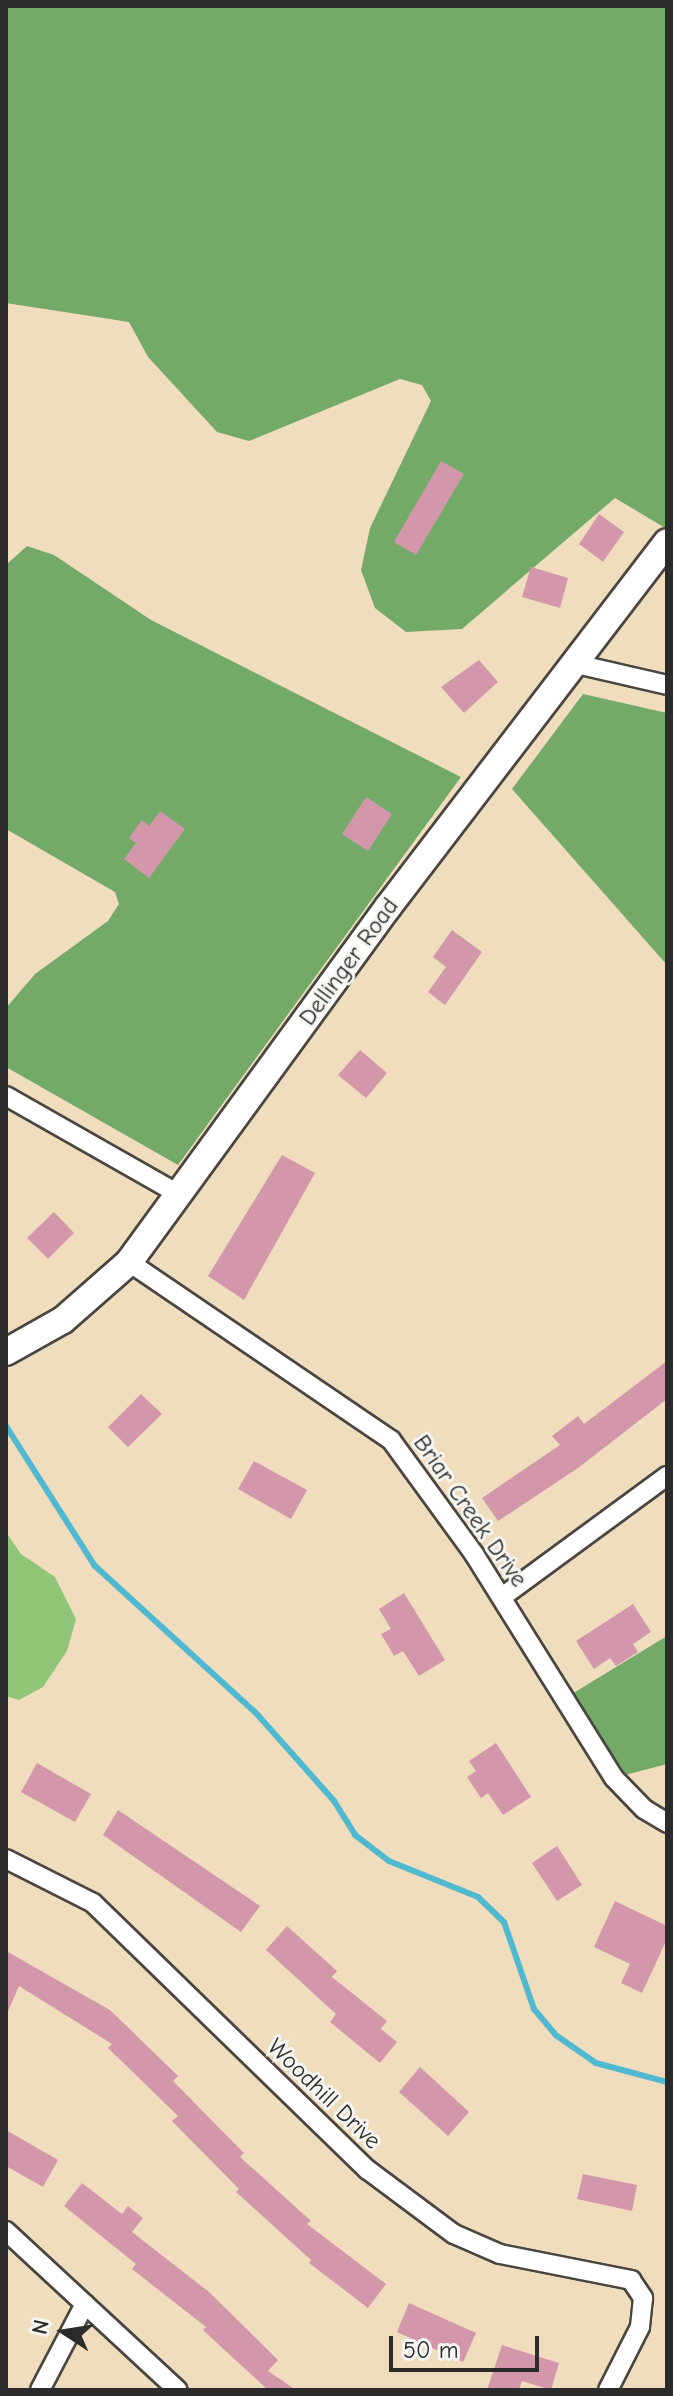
<!DOCTYPE html>
<style>
body{margin:0}
#map{position:relative;width:673px;height:2396px;overflow:hidden;background:#f0ddbe;font-family:"Comic Neue",sans-serif}
div>[style]{position:absolute}
[style*='--x']{left:calc(var(--x)*1px);top:calc(var(--y)*1px);width:calc(var(--w)*1px);rotate:calc(var(--a)*1deg)}
.green>*{inset:0;background:#90c577}
.forest>*{inset:0;background:#74aa68}
.stream>*{height:6px;margin:-3px;padding:0 3px;transform-origin:3px;border-radius:3px;background:#51b9cf}
.building>*{inset:0;background:#d297aa}
.roads{filter:drop-shadow(2px 0 #494641) drop-shadow(-2px 0 #494641) drop-shadow(0 2px #494641) drop-shadow(0 -2px #494641)}
.street>*{height:18px;margin:-9px;padding:0 9px;transform-origin:9px;border-radius:9px;background:#fff}
.secondary>*{height:26px;margin:-13px;padding:0 13px;transform-origin:13px;border-radius:13px;background:#fff}
span{translate:-50% -50%;white-space:nowrap;text-align:center;line-height:1.15;-webkit-text-stroke:6px #f6f6f2;paint-order:stroke}
.street-label{font-size:24px;color:#2b2b2b}
.frame{position:absolute;inset:0;border:8px solid #2b2b2b;pointer-events:none}
.north{position:absolute;left:24px;top:2292px;width:80px;height:80px;-webkit-text-stroke:6px #f6f6f2;paint-order:stroke;rotate:282deg;font-size:22px;font-weight:700;line-height:32px;text-align:center;color:#2b2b2b}
.north::after{content:'';display:block;margin:auto;width:28px;height:36px;background:#2b2b2b;clip-path:polygon(50% 0,100% 100%,50% 72%,0 100%)}
.scale{position:absolute;left:389px;top:2336px;width:150px;height:36px;box-sizing:border-box;border:4px solid #2b2b2b;border-top:0;padding-left:10px;font-size:24px;line-height:28px;white-space:nowrap;color:#2b2b2b;-webkit-text-stroke:6px #f6f6f2;paint-order:stroke}
</style>
<div id="map">
<div class="green">
<div style="clip-path:polygon(6px 1532px,21px 1554px,55px 1577px,76px 1619px,67px 1651px,43px 1687px,19px 1700px,6px 1696px)"></div>
</div>
<div class="forest">
<div style="clip-path:polygon(6px 6px,667px 6px,667px 529px,615px 498px,462px 629px,406px 632px,375px 608px,361px 570px,370px 528px,431px 401px,422px 385px,400px 379px,249px 441px,217px 432px,148px 357px,129px 322px,6px 303px)"></div>
<div style="clip-path:polygon(27px 546px,54px 555px,151px 620px,461px 777px,178px 1165px,6px 1067px,6px 1008px,35px 974px,108px 921px,119px 904px,115px 892px,6px 829px,6px 565px)"></div>
<div style="clip-path:polygon(583px 694px,667px 713px,667px 965px,512px 789px)"></div>
<div style="clip-path:polygon(667px 1636px,667px 1764px,614px 1778px,557px 1703px)"></div>
</div>
<div class="stream">
<div style="--x:6;--y:1426;--w:166;--a:57.6"></div>
<div style="--x:95;--y:1566;--w:218;--a:42.4"></div>
<div style="--x:256;--y:1713;--w:118;--a:48.4"></div>
<div style="--x:334;--y:1801;--w:40;--a:58"></div>
<div style="--x:355;--y:1835;--w:43;--a:37.4"></div>
<div style="--x:389;--y:1861;--w:96;--a:22"></div>
<div style="--x:478;--y:1897;--w:36;--a:44"></div>
<div style="--x:504;--y:1922;--w:92;--a:71"></div>
<div style="--x:534;--y:2009;--w:35;--a:50"></div>
<div style="--x:557;--y:2036;--w:47;--a:34.7"></div>
<div style="--x:596;--y:2063;--w:73;--a:15"></div>
</div>
<div class="building">
<div style="clip-path:polygon(441px 461px,464px 474px,416px 555px,394px 542px)"></div>
<div style="clip-path:polygon(599px 514px,624px 532px,603px 562px,579px 544px)"></div>
<div style="clip-path:polygon(531px 567px,568px 578px,560px 608px,522px 597px)"></div>
<div style="clip-path:polygon(479px 660px,498px 682px,464px 713px,441px 687px)"></div>
<div style="clip-path:polygon(366px 797px,392px 814px,368px 851px,342px 834px)"></div>
<div style="clip-path:polygon(160px 811px,185px 829px,149px 878px,124px 859px,136px 843px,129px 838px,142px 820px,149px 826px)"></div>
<div style="clip-path:polygon(452px 930px,482px 952px,445px 1005px,428px 992px,446px 967px,433px 957px)"></div>
<div style="clip-path:polygon(360px 1050px,387px 1073px,366px 1098px,338px 1075px)"></div>
<div style="clip-path:polygon(282px 1155px,315px 1173px,244px 1300px,208px 1276px)"></div>
<div style="clip-path:polygon(54px 1212px,74px 1233px,48px 1259px,27px 1238px)"></div>
<div style="clip-path:polygon(667px 1361px,667px 1399px,578px 1468px,498px 1521px,482px 1498px,560px 1445px,552px 1436px,578px 1416px,584px 1424px)"></div>
<div style="clip-path:polygon(141px 1394px,162px 1414px,128px 1447px,108px 1427px)"></div>
<div style="clip-path:polygon(254px 1461px,307px 1490px,291px 1519px,238px 1489px)"></div>
<div style="clip-path:polygon(404px 1593px,445px 1660px,419px 1676px,403px 1651px,394px 1656px,381px 1634px,391px 1629px,379px 1609px)"></div>
<div style="clip-path:polygon(633px 1604px,651px 1632px,633px 1644px,638px 1652px,616px 1666px,610px 1658px,594px 1669px,576px 1641px)"></div>
<div style="clip-path:polygon(496px 1743px,531px 1797px,503px 1815px,488px 1793px,481px 1798px,467px 1777px,476px 1771px,469px 1761px)"></div>
<div style="clip-path:polygon(37px 1763px,91px 1794px,75px 1822px,21px 1792px)"></div>
<div style="clip-path:polygon(118px 1810px,260px 1906px,241px 1932px,103px 1835px)"></div>
<div style="clip-path:polygon(557px 1846px,582px 1885px,557px 1901px,532px 1863px)"></div>
<div style="clip-path:polygon(615px 1901px,667px 1926px,667px 1939px,642px 1993px,621px 1983px,630px 1964px,594px 1947px)"></div>
<div style="clip-path:polygon(287px 1926px,337px 1971px,332px 1977px,387px 2021px,381px 2029px,397px 2042px,380px 2063px,330px 2022px,336px 2014px,266px 1950px)"></div>
<div style="clip-path:polygon(6px 1951px,110px 2010px,178px 2076px,173px 2081px,244px 2153px,240px 2157px,311px 2221px,307px 2224px,386px 2284px,368px 2308px,309px 2263px,311px 2260px,236px 2192px,239px 2189px,172px 2121px,178px 2116px,108px 2048px,112px 2044px,19px 1986px,6px 2016px)"></div>
<div style="clip-path:polygon(420px 2067px,469px 2112px,448px 2136px,399px 2092px)"></div>
<div style="clip-path:polygon(6px 2130px,58px 2160px,43px 2187px,6px 2166px)"></div>
<div style="clip-path:polygon(583px 2174px,637px 2185px,632px 2211px,577px 2199px)"></div>
<div style="clip-path:polygon(82px 2183px,122px 2214px,128px 2206px,143px 2218px,132px 2232px,209px 2292px,278px 2360px,268px 2371px,296px 2390px,268px 2390px,203px 2330px,206px 2327px,132px 2269px,136px 2264px,64px 2206px)"></div>
<div style="clip-path:polygon(409px 2303px,476px 2333px,463px 2362px,397px 2332px)"></div>
<div style="clip-path:polygon(502px 2345px,559px 2363px,551px 2390px,522px 2381px,519px 2390px,487px 2390px)"></div>
</div>
<div class="roads">
<div class="street">
<div style="--x:572;--y:663;--w:98;--a:13"></div>
<div style="--x:6;--y:1096;--w:202;--a:29.6"></div>
<div style="--x:129;--y:1262;--w:317;--a:34.2"></div>
<div style="--x:391;--y:1440;--w:141;--a:53.9"></div>
<div style="--x:474;--y:1554;--w:264;--a:58"></div>
<div style="--x:614;--y:1778;--w:43;--a:45.9"></div>
<div style="--x:644;--y:1809;--w:27;--a:31"></div>
<div style="--x:502;--y:1597;--w:205;--a:-36.3"></div>
<div style="--x:6;--y:1859;--w:97;--a:26.8"></div>
<div style="--x:93;--y:1903;--w:383;--a:44.2"></div>
<div style="--x:368;--y:2170;--w:107;--a:36.7"></div>
<div style="--x:454;--y:2234;--w:50;--a:23.5"></div>
<div style="--x:500;--y:2254;--w:134;--a:11.2"></div>
<div style="--x:631;--y:2280;--w:22;--a:56"></div>
<div style="--x:643;--y:2298;--w:29;--a:96"></div>
<div style="--x:640;--y:2327;--w:71;--a:116.9"></div>
<div style="--x:6;--y:2231;--w:234;--a:42.8"></div>
<div style="--x:40;--y:2390;--w:97;--a:-62.4"></div>
</div>
<div class="secondary">
<div style="--x:6;--y:1352;--w:65;--a:-29.3"></div>
<div style="--x:63;--y:1320;--w:88;--a:-41.3"></div>
<div style="--x:129;--y:1262;--w:439;--a:-53.9"></div>
<div style="--x:388;--y:907;--w:459;--a:-52.6"></div>
</div>
</div>
<div class="street-label">
<span style="left:349px;top:962px;rotate:-54deg">Dellinger Road</span>
<span style="left:470px;top:1511px;rotate:55deg">Briar Creek Drive</span>
<span style="left:324px;top:2094px;rotate:44deg">Woodhill Drive</span>
</div>
<div class="frame"></div>
<div class="north">N</div>
<div class="scale">50 m</div>
</div>
